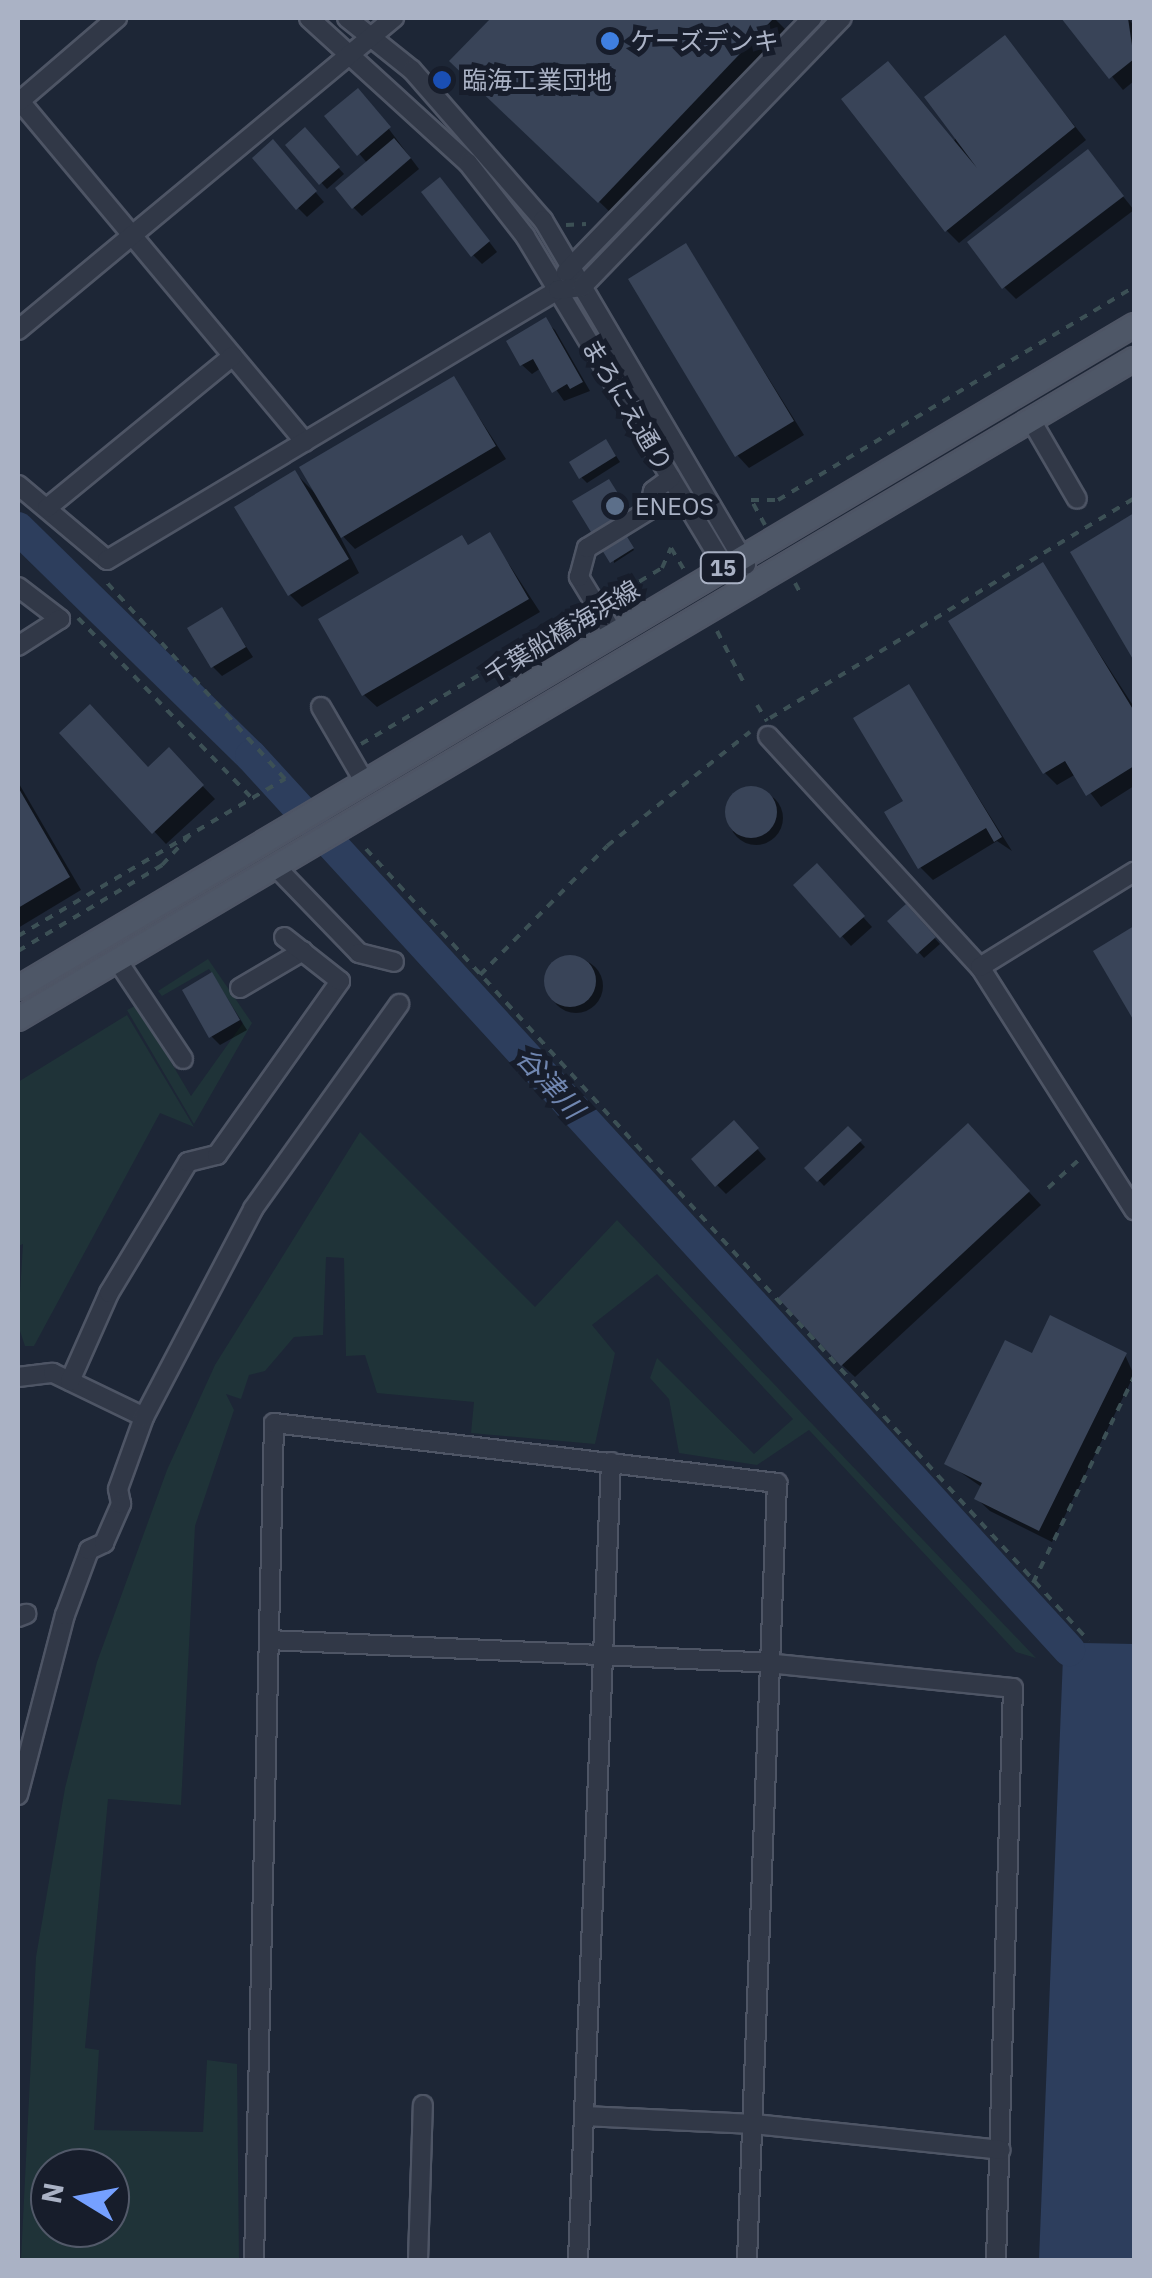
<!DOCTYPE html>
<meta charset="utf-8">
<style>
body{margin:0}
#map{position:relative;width:1152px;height:2278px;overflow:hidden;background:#1d2636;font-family:"IBM Plex Sans","Noto Sans JP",sans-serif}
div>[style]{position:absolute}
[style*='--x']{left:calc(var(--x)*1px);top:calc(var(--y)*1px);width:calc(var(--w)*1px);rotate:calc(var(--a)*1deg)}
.green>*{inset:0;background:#1f3338}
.water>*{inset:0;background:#2d3e5d}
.shadow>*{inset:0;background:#0007}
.round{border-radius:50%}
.river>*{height:32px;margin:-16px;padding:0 16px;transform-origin:16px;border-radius:16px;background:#2d3e5d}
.building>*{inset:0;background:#394458}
.path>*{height:4px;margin-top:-2px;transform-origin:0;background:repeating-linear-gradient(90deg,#3c5055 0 8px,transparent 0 16px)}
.roads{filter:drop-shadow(2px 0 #4e5565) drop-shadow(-2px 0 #4e5565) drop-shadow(0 2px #4e5565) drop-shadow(0 -2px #4e5565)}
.minor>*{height:18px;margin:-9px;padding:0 9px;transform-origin:9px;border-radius:9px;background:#313847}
.major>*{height:22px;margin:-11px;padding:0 11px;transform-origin:11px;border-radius:11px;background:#4e5767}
.dots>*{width:28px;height:28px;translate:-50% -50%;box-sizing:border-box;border:5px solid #171d2b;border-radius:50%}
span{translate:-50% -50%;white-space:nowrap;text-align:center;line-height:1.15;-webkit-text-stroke:10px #171d2b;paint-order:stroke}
.shield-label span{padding:2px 8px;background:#171d2b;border:2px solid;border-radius:8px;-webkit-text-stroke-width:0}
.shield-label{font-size:22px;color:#aab2c5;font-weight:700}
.poi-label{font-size:25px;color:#aab2c5}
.left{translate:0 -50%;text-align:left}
.street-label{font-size:25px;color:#aab2c5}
.water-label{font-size:28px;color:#7086b0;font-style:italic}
.frame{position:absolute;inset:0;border:20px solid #aab2c5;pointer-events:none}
.north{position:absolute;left:30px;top:2148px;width:100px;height:100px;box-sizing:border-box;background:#171d2b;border:2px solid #525969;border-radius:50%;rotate:280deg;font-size:28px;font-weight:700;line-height:40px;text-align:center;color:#aab2c5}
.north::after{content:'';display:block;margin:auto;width:35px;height:45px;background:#75a0ff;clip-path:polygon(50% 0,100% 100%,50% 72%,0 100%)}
</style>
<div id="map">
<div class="green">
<div style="clip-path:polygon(208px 959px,252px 1023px,194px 1124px,127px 1010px,137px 1005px,191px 1096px,243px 1023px,209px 969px,162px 996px,158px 991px)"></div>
<div style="clip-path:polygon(127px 1015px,194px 1127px,160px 1113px,34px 1346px,25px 1346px,18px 1325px,23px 1244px,18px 1246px,18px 1082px)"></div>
<div style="clip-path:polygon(evenodd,360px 1132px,535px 1307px,617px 1220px,1036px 1658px,1016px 1652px,809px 1430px,757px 1465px,679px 1453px,669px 1399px,650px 1378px,657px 1358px,754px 1454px,793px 1419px,657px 1274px,592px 1325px,615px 1353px,595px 1444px,471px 1433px,474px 1402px,377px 1393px,365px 1355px,346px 1356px,344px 1258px,326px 1257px,323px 1335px,294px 1337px,265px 1371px,249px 1375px,241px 1399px,226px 1394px,234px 1410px,195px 1526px,181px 1805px,108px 1799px,85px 2048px,99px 2050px,94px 2130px,203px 2132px,207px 2060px,237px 2064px,239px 2260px,21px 2260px,36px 1957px,65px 1788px,97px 1662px,167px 1470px,215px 1365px,360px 1132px,50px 2168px,110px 2168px,110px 2228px,50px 2228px,50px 2168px)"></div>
</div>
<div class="water">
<div style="clip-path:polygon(1083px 1643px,1134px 1644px,1134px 2260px,1039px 2260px,1063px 1657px)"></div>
</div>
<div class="shadow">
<div style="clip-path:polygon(494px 18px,774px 18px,786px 30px,612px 214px,453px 61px)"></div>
<div style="clip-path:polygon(1064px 18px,1128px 18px,1134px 26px,1134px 81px,1123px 90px)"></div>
<div style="clip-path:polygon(1004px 38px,1086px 140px,959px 243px,946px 230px,954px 141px)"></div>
<div style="clip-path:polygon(367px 100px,419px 169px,362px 216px,353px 207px,368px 164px,327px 116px)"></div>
<div style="clip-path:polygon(305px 131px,344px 174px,327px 189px,288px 145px)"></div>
<div style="clip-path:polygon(281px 152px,324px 202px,307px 217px,298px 208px)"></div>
<div style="clip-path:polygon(1088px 153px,1134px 210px,1016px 299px,1004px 287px)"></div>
<div style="clip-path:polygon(449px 189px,497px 252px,482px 264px,473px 255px)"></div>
<div style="clip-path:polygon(686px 246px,804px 435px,749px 468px,737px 455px)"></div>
<div style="clip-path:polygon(545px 321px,555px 330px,590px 391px,564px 401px,541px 368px,532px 374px,522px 365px,509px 342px)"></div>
<div style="clip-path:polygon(454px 379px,506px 459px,355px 549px,336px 529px,359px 573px,302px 607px,290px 595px,295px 473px,315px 493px)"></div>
<div style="clip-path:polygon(611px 448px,620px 462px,587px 483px,581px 477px)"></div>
<div style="clip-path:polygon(611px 484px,629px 514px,617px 521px,634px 550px,614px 563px)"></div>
<div style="clip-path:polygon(1134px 516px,1134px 656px,1073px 553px)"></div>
<div style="clip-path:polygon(490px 535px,540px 612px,377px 707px,364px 695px,461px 538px,470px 547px)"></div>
<div style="clip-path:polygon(1042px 565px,1134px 707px,1134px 786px,1101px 807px,1076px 774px,1057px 785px,1045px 773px)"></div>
<div style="clip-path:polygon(222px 610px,253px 657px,222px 676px,213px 667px)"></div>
<div style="clip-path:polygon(909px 687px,1012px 851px,997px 841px,933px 880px,920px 867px,906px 802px)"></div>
<div style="clip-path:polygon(63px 734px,149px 770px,169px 751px,215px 799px,166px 844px)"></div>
<div style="clip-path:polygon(18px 782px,81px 890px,18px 928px)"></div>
<div class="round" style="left:729px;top:791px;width:54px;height:54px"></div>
<div style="clip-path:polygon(826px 876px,872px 927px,851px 946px,796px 886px)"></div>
<div style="clip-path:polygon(906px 907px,940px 944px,924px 958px,891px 921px)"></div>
<div class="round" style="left:549px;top:959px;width:54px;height:54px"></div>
<div style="clip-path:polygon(212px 976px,247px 1030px,220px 1045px,211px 1036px)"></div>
<div style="clip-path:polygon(848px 1129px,865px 1147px,824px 1186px,807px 1168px)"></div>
<div style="clip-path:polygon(743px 1133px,766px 1159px,726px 1194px,717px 1185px)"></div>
<div style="clip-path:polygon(980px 1139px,1041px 1205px,855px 1377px,842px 1365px)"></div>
<div style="clip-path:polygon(1125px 1355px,1134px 1375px,1052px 1542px,990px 1511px,977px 1499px,983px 1488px,947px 1463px,1033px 1357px)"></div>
</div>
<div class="river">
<div style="--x:18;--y:528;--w:326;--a:44.4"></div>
<div style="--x:251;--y:756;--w:1212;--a:47.54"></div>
</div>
<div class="building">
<div style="clip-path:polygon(491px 18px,774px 18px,598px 203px,449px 61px)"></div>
<div style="clip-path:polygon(1061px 18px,1128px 18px,1134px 59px,1109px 79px)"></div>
<div style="clip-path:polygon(1005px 35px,1075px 127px,945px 232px,841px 99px,888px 61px,977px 168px,924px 97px)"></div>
<div style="clip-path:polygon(358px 88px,391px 127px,357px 156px,324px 116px)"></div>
<div style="clip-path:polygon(305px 127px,340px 167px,319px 185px,285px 145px)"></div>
<div style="clip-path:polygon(394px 138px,411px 158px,352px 209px,335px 188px)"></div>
<div style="clip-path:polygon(273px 139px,317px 191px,296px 210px,252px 158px)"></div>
<div style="clip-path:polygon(1088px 149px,1124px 196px,1002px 289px,967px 242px)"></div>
<div style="clip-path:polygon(440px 177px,490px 241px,471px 257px,421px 192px)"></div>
<div style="clip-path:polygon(686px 243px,794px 421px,735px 457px,628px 279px)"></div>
<div style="clip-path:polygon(546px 317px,583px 382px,570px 389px,567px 384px,552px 393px,533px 359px,520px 366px,506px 341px)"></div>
<div style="clip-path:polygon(454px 376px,496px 446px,341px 538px,299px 467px)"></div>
<div style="clip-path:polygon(606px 439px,616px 456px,579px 479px,569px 462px)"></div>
<div style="clip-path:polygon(295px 470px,349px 559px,288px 596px,234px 507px)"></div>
<div style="clip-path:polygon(609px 479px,629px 511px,616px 519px,634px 548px,610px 563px,572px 501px)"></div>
<div style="clip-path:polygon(1134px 513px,1134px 661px,1070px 552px)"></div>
<div style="clip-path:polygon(490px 532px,529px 599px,362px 696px,318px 619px,462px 535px,468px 545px)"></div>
<div style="clip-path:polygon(1043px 562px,1134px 711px,1134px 766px,1086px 796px,1065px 761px,1043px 774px,948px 621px)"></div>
<div style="clip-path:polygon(222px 607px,246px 647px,211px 668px,187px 628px)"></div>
<div style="clip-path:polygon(909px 684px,1002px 837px,994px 842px,986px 828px,918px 869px,884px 812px,903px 801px,853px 718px)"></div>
<div style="clip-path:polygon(90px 704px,148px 767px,169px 747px,204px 785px,152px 834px,59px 733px)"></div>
<div class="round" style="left:725px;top:786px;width:52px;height:52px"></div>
<div style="clip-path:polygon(18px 787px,70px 877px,18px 908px)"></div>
<div style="clip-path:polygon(817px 863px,865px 916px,840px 938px,793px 885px)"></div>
<div style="clip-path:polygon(906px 904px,936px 937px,917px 954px,887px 921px)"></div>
<div style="clip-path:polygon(1134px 926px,1134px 1021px,1093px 951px)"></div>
<div class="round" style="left:544px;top:955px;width:52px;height:52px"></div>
<div style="clip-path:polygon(212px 972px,240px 1020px,209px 1038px,182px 990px)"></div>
<div style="clip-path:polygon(734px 1120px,759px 1148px,715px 1187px,691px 1159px)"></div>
<div style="clip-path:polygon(968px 1123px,1030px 1191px,841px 1366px,778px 1298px)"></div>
<div style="clip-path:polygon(848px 1126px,862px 1140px,817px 1182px,804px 1168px)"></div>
<div style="clip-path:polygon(1050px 1315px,1127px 1353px,1039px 1531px,974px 1499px,982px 1483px,944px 1464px,1005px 1340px,1032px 1353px)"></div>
</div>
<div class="path">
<div style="--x:566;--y:225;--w:20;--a:-3"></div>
<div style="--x:765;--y:525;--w:29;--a:-119"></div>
<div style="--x:751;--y:500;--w:27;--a:0"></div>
<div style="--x:778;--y:500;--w:415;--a:-30.9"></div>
<div style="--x:671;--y:548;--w:26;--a:59"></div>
<div style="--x:795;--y:583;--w:15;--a:62"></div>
<div style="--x:612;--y:598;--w:58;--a:-31"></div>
<div style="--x:662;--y:568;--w:22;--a:-66"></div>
<div style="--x:78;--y:618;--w:250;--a:46"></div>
<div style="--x:717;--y:631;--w:61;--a:62.6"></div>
<div style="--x:757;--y:705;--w:19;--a:58"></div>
<div style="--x:770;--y:718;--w:425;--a:-31.1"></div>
<div style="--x:361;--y:744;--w:256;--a:-30.3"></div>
<div style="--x:366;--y:849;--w:1072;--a:47.61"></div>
<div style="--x:18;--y:936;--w:310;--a:-30.5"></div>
<div style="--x:285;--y:779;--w:271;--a:-132.2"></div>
<div style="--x:18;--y:951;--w:168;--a:-30.8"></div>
<div style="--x:162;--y:865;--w:41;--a:-47"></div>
<div style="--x:480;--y:975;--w:181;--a:-45.4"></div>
<div style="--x:607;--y:846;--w:183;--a:-38.6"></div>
<div style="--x:1048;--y:1188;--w:46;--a:-42.4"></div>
<div style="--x:1033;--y:1583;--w:229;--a:-63.9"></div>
</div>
<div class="roads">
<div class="minor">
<div style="--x:309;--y:18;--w:215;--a:42.4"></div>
<div style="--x:468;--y:163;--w:93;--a:52"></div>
<div style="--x:525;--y:236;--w:387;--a:58.9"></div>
<div style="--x:725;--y:567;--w:30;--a:41"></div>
<div style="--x:347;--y:18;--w:83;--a:38.7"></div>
<div style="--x:412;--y:70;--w:199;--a:48.9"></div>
<div style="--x:543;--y:220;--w:400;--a:59.5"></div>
<div style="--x:18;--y:99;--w:447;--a:50.1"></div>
<div style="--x:20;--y:101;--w:128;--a:-40.6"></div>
<div style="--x:566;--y:272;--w:354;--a:-45.9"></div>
<div style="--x:18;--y:330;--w:489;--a:-39.7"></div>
<div style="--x:1031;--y:420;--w:91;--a:59.8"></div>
<div style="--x:18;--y:485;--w:116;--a:40.1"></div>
<div style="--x:107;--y:560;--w:526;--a:-30.91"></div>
<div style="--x:558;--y:290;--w:24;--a:-7"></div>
<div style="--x:582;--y:287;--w:374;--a:-46"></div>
<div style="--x:47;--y:508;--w:240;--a:-39.3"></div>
<div style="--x:18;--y:587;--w:53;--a:37.3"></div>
<div style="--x:60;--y:619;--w:50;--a:147.3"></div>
<div style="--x:613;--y:633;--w:66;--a:-121.3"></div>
<div style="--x:579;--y:577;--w:30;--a:-75"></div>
<div style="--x:587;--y:548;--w:73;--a:-31.5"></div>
<div style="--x:649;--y:510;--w:19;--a:-78"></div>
<div style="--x:653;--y:491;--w:22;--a:-36"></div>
<div style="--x:321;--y:707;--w:86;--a:59.8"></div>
<div style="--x:768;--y:736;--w:314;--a:47.5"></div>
<div style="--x:980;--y:967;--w:288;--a:57.6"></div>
<div style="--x:275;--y:866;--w:121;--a:46"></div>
<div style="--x:359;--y:953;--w:36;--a:14"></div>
<div style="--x:117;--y:960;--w:119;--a:56.3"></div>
<div style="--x:980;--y:967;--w:181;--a:-31.7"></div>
<div style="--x:240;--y:988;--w:73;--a:-30.4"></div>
<div style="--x:18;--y:1377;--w:35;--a:-7"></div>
<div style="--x:53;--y:1373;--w:101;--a:25.8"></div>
<div style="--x:70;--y:1381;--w:96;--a:-66.1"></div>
<div style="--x:109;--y:1293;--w:153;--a:-58.9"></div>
<div style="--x:188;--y:1162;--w:30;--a:-14"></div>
<div style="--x:217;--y:1155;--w:213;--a:-54.7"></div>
<div style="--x:340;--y:981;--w:71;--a:-141.8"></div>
<div style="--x:18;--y:1617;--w:9;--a:-21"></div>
<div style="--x:269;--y:1640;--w:499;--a:2.6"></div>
<div style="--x:767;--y:1663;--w:247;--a:5.8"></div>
<div style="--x:1013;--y:1688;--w:572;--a:91.7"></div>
<div style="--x:18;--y:1795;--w:186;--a:-75.4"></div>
<div style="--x:65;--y:1615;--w:69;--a:-69.7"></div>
<div style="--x:89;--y:1550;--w:17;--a:-25"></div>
<div style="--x:104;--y:1543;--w:43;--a:-66.4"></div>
<div style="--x:121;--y:1504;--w:15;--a:-101"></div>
<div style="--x:118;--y:1489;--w:77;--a:-70.1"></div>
<div style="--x:144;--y:1417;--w:235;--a:-62.3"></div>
<div style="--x:253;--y:1209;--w:252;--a:-54.5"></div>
<div style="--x:584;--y:2116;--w:170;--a:2.7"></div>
<div style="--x:754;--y:2124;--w:248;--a:6"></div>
<div style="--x:254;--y:2260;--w:837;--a:-88.63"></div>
<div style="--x:274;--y:1423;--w:507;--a:6.8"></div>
<div style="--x:777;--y:1483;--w:778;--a:92.21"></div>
<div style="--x:418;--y:2260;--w:155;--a:-88.2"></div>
<div style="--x:578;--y:2260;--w:799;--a:-87.63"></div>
</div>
<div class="major">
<div style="--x:18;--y:988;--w:1298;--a:-30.71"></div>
<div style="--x:18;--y:1019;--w:1297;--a:-30.6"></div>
</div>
</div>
<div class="dots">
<div style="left:610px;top:41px;background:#3f7fe0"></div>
<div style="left:442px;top:80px;background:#1a4fb4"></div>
<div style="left:615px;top:506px;background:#5c6f8a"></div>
</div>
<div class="shield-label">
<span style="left:723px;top:568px">15</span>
</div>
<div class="poi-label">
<span class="left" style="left:630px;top:41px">ケーズデンキ</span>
<span class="left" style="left:462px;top:80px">臨海工業団地</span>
<span class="left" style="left:635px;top:506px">ENEOS</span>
</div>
<div class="street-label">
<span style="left:627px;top:405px;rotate:59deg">まろにえ通り</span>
<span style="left:562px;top:632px;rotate:-31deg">千葉船橋海浜線</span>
</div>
<div class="water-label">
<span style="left:550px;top:1083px;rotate:48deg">谷津川</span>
</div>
<div class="frame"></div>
<div class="north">N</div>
</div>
